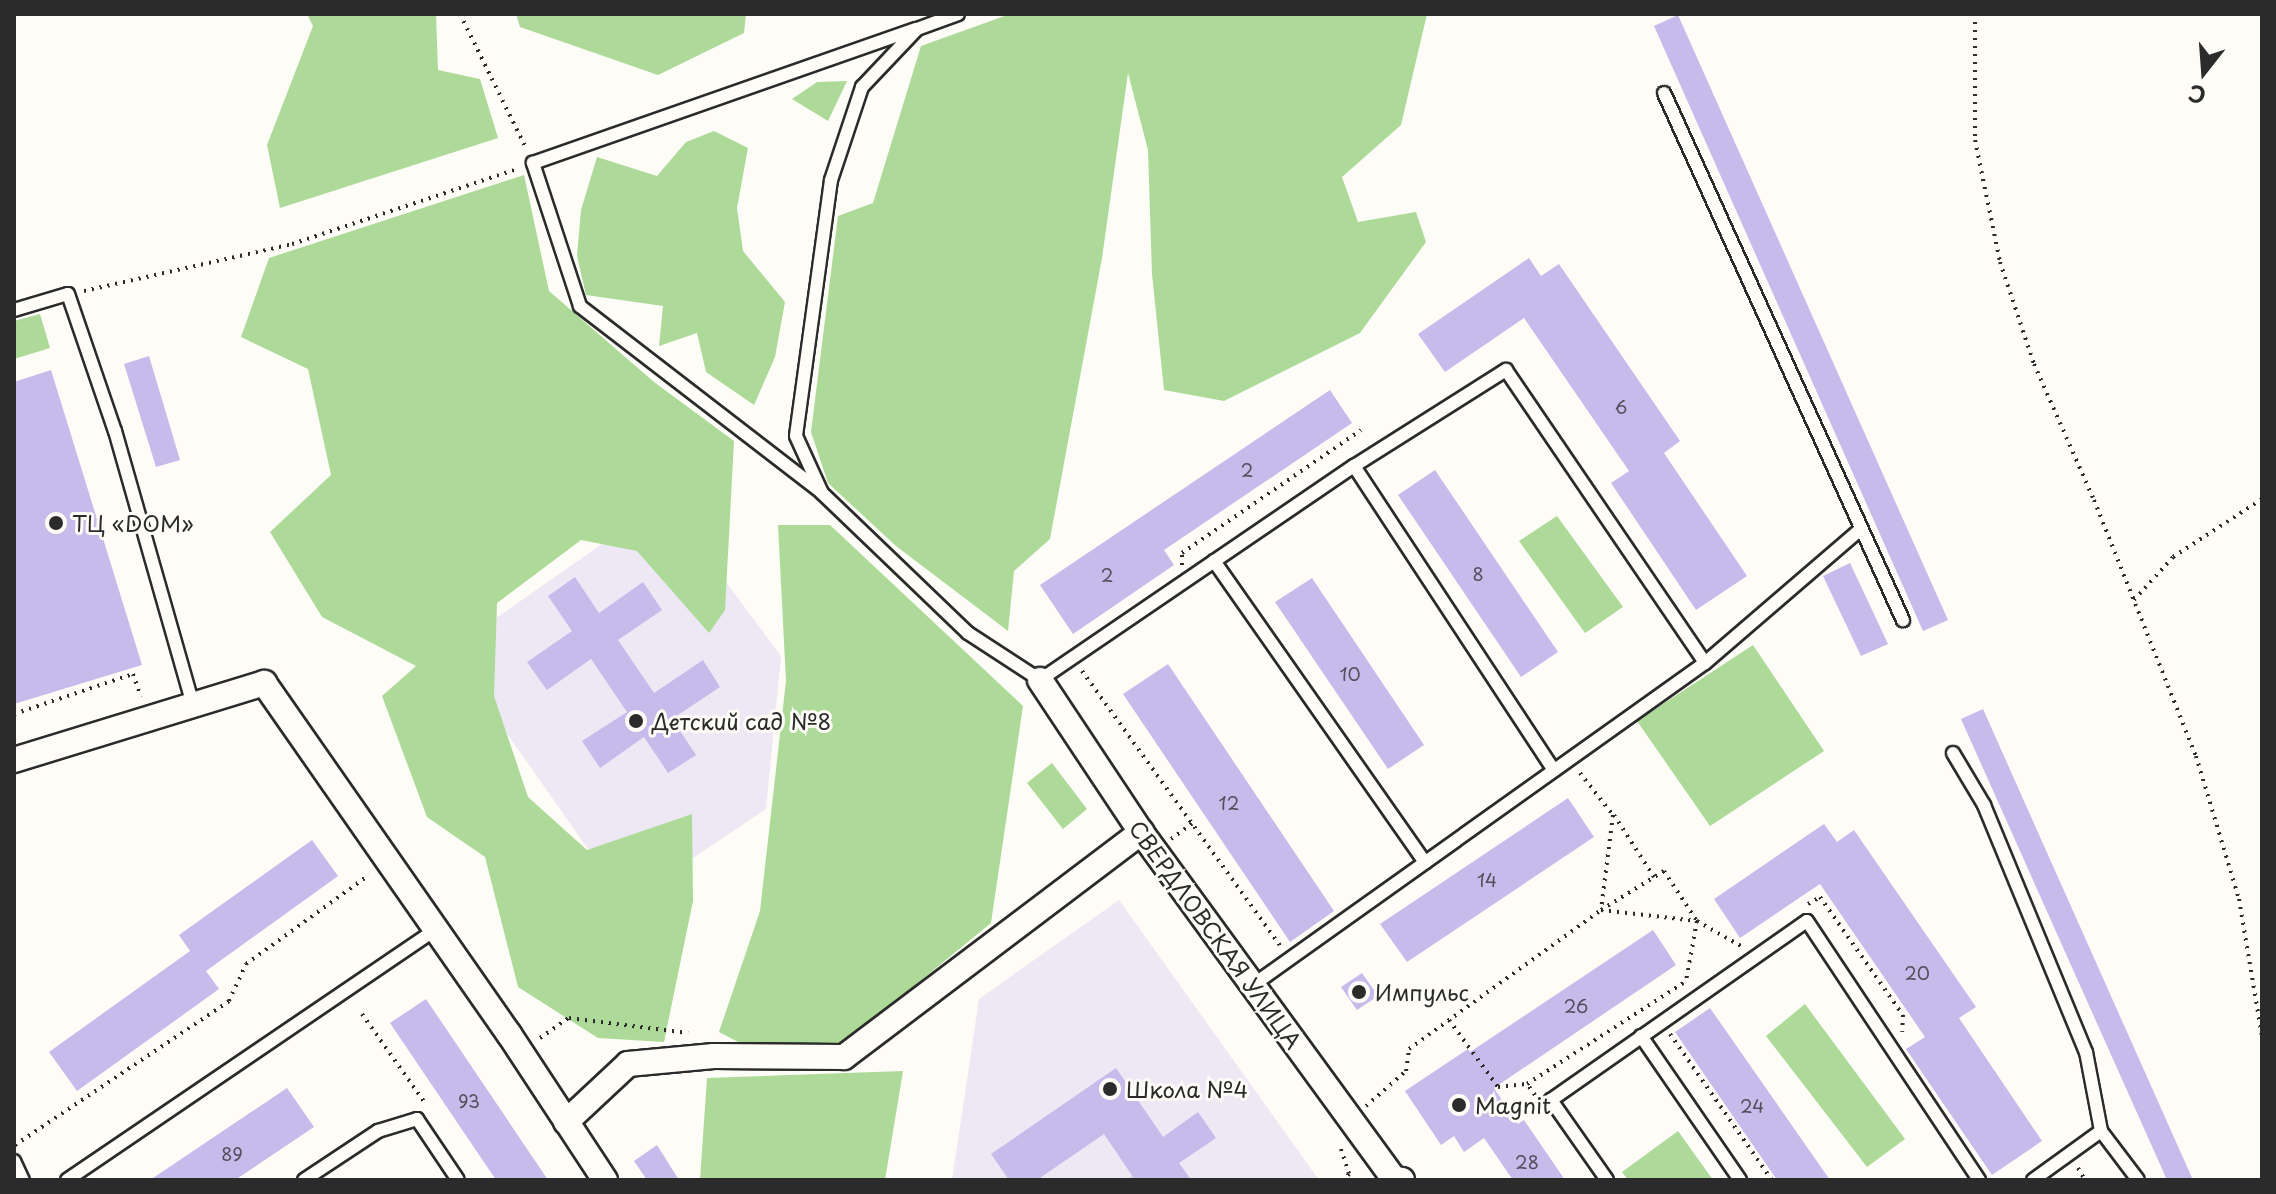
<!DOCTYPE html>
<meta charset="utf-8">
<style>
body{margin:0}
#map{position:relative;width:2276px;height:1194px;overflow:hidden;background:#fdfcf7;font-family:"Playpen Sans",sans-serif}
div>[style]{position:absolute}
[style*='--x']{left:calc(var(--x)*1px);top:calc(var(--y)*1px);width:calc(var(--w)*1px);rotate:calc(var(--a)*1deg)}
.built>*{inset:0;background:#ede8f4}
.green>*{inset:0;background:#adda98}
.building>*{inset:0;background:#c7bbec}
.path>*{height:4px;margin-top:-2px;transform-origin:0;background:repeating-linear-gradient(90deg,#2b2b2b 0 2px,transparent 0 8px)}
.roads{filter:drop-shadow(2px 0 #2b2b2b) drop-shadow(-2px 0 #2b2b2b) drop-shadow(0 2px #2b2b2b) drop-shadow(0 -2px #2b2b2b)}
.service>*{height:12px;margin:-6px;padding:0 6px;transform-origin:6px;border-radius:6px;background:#fdfcf7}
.minor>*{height:24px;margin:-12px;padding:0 12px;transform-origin:12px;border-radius:12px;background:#fdfcf7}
.dots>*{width:22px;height:22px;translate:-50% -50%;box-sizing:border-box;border:4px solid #fdfcf7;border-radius:50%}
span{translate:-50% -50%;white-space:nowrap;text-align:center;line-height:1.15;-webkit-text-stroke:6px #fdfcf7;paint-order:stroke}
.number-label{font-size:18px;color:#524f5b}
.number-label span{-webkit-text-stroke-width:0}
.poi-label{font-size:22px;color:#2b2b2b}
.left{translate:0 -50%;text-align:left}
.street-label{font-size:22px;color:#2b2b2b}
.frame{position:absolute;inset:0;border:16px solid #2b2b2b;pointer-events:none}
.north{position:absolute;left:2164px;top:32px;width:80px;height:80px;-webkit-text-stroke:6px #fdfcf7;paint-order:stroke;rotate:197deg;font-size:22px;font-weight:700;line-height:32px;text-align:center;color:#2b2b2b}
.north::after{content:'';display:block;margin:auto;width:28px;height:36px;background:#2b2b2b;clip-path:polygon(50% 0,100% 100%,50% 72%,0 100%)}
</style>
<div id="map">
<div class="built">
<div style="clip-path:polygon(665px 500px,781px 656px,766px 809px,626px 903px,449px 651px)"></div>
<div style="clip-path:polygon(1119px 900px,1319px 1180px,952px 1180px,979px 999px)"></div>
</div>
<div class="green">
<div style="clip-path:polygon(307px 14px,436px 14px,438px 70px,480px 79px,498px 138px,280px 208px,267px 145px,313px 26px)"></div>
<div style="clip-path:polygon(516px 14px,746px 14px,744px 33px,658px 75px,520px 27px)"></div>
<div style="clip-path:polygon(1010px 14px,1427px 14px,1401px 125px,1342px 177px,1358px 222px,1416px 212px,1426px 242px,1360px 333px,1224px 401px,1164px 390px,1152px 274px,1148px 150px,1128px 73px,1102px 258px,1050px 539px,1014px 571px,1008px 631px,896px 546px,828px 483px,811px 432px,838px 216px,873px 203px,921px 46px)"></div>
<div style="clip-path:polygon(847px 81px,828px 121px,792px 99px,817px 82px)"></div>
<div style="clip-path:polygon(714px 131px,748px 148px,737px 208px,743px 251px,785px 302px,775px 357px,754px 405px,706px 372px,697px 333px,659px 346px,663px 306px,586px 295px,577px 256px,581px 210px,597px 157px,657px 176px,686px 142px)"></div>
<div style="clip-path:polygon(524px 175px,549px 291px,654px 382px,734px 441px,725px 610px,709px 633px,637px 551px,581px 540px,497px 603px,494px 696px,528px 797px,587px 850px,692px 814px,693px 901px,664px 1042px,598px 1038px,518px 987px,485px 857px,427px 817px,382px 696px,416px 666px,322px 617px,270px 532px,331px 475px,308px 369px,241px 337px,269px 258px)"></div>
<div style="clip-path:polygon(40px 314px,50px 348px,14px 359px,14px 321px)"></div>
<div style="clip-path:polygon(1557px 516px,1623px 607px,1585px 633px,1519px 541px)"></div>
<div style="clip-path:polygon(778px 525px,830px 525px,1023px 706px,991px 923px,842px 1045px,740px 1043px,719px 1032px,760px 911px,786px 681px)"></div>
<div style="clip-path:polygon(1753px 645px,1824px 751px,1710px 826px,1637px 721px)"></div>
<div style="clip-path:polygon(1052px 763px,1087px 809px,1063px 829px,1027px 783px)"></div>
<div style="clip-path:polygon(1805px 1004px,1905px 1139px,1867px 1167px,1766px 1036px)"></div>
<div style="clip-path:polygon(903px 1071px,885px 1180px,700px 1180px,707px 1078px)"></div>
<div style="clip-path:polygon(1678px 1131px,1713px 1180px,1628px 1180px,1622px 1172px)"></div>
</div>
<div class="building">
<div style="clip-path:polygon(1678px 15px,1948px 620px,1923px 631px,1654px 26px)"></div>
<div style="clip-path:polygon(1529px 258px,1541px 276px,1559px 264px,1680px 441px,1664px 453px,1747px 576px,1696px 610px,1611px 483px,1629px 471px,1524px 318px,1445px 372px,1418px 334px)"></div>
<div style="clip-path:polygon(149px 356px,180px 460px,156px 467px,124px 364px)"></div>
<div style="clip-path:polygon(51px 370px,142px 665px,14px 704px,14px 382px)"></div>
<div style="clip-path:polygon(1330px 390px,1352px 423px,1164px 550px,1174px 565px,1073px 634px,1040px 585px)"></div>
<div style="clip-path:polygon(1435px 470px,1558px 652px,1521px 677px,1398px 495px)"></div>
<div style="clip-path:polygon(1850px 563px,1888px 644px,1861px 656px,1823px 576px)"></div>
<div style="clip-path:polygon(575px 577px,599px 613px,643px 582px,662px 610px,618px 640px,654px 693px,703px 660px,720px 687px,672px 719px,696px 755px,668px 773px,644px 737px,600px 768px,582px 741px,627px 712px,591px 659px,547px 690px,527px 662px,572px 631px,548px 596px)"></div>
<div style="clip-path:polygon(1312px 578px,1424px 745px,1388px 769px,1275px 602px)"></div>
<div style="clip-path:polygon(1168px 664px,1334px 911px,1290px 942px,1123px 694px)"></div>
<div style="clip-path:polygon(1983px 709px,2193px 1180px,2167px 1180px,1961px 719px)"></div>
<div style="clip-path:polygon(1568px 798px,1594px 837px,1407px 962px,1380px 924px)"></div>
<div style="clip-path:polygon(1824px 824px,1837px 842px,1854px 830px,1976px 1007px,1959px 1018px,2042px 1141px,1992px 1175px,1906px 1049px,1925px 1037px,1820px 884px,1740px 938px,1714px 899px)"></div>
<div style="clip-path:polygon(312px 840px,338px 876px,206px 971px,219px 989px,77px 1091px,49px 1052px,190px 951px,179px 935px)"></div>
<div style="clip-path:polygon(1653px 930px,1676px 965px,1494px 1088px,1518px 1124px,1524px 1120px,1565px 1180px,1513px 1180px,1484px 1138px,1464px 1152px,1454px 1136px,1441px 1145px,1405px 1091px,1468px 1049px,1470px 1052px)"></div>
<div style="clip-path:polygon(1362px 973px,1378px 996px,1357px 1010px,1341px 987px)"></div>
<div style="clip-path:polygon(426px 999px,548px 1180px,496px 1180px,390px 1023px)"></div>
<div style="clip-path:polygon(1710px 1008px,1830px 1180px,1777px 1180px,1675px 1032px)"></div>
<div style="clip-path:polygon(1116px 1068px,1163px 1137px,1198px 1112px,1216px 1138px,1179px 1163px,1191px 1180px,1135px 1180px,1104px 1134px,1037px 1180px,1009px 1180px,991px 1154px)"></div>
<div style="clip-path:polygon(287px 1088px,314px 1127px,235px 1180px,150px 1180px)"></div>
<div style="clip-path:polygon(657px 1145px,679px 1180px,647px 1180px,634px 1161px)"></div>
</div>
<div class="path">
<div style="--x:460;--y:14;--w:149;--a:63.8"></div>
<div style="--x:1975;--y:14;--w:126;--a:90"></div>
<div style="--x:1975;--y:140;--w:125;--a:78.4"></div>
<div style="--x:2000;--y:262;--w:108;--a:71.6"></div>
<div style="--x:2034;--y:364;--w:149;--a:66.2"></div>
<div style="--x:2094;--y:500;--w:276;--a:68.3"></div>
<div style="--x:2196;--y:756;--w:149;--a:73.3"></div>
<div style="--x:2239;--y:899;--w:139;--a:80.5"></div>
<div style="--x:84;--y:291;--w:213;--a:-12.7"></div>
<div style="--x:292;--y:244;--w:238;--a:-18.4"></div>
<div style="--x:1182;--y:565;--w:12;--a:-90"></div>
<div style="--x:1182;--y:553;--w:217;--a:-34.5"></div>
<div style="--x:2134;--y:600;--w:58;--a:-47.8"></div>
<div style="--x:2173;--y:557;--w:106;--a:-33.1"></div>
<div style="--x:1082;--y:671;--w:339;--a:54.2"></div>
<div style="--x:14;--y:714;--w:126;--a:-18.6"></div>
<div style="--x:133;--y:674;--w:24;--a:71"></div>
<div style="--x:1580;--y:773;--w:53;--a:51.8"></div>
<div style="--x:1613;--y:815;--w:96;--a:97.2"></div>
<div style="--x:1601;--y:910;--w:74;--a:-31.8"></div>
<div style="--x:1664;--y:871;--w:60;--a:56.6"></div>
<div style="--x:1697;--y:921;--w:61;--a:100.4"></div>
<div style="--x:1614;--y:815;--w:74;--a:57.2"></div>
<div style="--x:1171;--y:839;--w:26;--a:-36"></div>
<div style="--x:1808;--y:904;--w:14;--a:-30"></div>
<div style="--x:1820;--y:897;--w:144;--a:54.9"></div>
<div style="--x:1903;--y:1015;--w:17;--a:93"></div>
<div style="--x:362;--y:1014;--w:109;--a:54.7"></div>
<div style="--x:1449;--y:1020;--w:83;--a:53.8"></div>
<div style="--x:1498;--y:1087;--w:29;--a:-6"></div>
<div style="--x:1670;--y:1034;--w:178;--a:55.1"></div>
<div style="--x:540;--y:1038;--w:35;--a:-35"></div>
<div style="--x:569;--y:1018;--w:120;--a:7.2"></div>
<div style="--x:1535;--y:1095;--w:14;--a:-126"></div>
<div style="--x:1527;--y:1084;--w:189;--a:-32.9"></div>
<div style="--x:1366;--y:1106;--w:53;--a:-41.2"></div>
<div style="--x:1406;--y:1071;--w:22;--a:-82"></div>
<div style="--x:1409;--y:1049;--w:237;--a:-35.9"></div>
<div style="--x:1601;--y:910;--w:97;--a:6.5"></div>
<div style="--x:1697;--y:921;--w:51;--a:29.6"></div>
<div style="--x:15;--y:1145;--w:258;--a:-33.9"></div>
<div style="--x:229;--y:1001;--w:41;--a:-65.3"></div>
<div style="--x:246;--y:964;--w:152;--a:-35.9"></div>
<div style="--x:1341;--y:1149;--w:26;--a:72"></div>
<div style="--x:1349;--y:1174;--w:8;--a:130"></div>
<div style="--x:2078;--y:1168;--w:14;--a:60"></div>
<div style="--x:1485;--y:1179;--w:1;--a:45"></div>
<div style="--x:1132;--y:1180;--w:3;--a:-45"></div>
</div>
<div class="roads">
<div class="service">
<div style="--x:958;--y:14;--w:44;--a:159.9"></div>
<div style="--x:917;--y:29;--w:80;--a:133.5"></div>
<div style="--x:862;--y:87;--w:98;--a:108.4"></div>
<div style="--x:831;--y:180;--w:258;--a:97.8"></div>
<div style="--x:796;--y:436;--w:63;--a:65.5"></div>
<div style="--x:822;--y:493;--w:202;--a:43.8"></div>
<div style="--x:968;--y:633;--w:86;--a:33.1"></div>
<div style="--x:1040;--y:680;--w:380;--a:-34.3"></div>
<div style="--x:1354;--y:466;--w:180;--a:-32.3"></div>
<div style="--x:1506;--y:370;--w:354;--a:55.8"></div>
<div style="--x:1664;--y:93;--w:579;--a:65.61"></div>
<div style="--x:14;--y:310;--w:56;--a:-16.5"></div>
<div style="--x:68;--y:294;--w:145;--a:71.1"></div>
<div style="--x:115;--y:431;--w:285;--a:74.1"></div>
<div style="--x:1354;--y:466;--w:364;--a:56.7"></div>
<div style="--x:820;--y:491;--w:303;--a:-142.4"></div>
<div style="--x:580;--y:306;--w:151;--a:-108.2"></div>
<div style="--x:533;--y:163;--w:405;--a:-19.3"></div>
<div style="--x:1214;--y:561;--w:368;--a:55"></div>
<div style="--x:1953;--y:753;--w:61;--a:59.2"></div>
<div style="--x:1984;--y:805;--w:267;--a:67.6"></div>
<div style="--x:2086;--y:1052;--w:80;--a:79.2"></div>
<div style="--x:2101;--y:1131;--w:61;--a:52.9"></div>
<div style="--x:1253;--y:985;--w:555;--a:-35.47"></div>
<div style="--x:1705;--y:663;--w:206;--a:-40.7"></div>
<div style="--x:1641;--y:1036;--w:175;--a:55.5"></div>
<div style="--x:14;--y:1161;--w:21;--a:65"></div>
<div style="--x:67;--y:1180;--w:445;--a:-34.2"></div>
<div style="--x:304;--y:1180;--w:89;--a:-33.5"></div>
<div style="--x:378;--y:1131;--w:41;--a:-17.1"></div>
<div style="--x:417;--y:1119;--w:73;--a:56.1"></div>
<div style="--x:1607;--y:1180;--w:98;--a:-125"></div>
<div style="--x:1551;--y:1100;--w:312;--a:-35"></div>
<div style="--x:1807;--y:921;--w:311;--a:56.4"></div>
<div style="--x:2033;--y:1180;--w:84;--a:-35.8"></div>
</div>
<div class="minor">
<div style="--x:1040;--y:680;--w:182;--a:56.4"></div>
<div style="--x:1141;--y:832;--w:429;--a:53.9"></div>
<div style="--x:1394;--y:1179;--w:8;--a:7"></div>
<div style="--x:14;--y:760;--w:262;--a:-17.1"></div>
<div style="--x:264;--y:683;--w:428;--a:55.1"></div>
<div style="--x:509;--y:1034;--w:175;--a:56.7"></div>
<div style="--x:566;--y:1122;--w:85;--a:-43.1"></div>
<div style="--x:628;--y:1064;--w:86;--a:-5.3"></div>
<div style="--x:714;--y:1056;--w:130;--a:0.4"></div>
<div style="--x:844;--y:1057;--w:373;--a:-37.1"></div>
</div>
</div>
<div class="dots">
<div style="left:56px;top:523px;background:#2b2b2b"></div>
<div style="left:636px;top:721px;background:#2b2b2b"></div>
<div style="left:1359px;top:992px;background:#2b2b2b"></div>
<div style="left:1110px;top:1089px;background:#2b2b2b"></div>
<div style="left:1459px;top:1105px;background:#2b2b2b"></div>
</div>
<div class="number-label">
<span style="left:1621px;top:407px">6</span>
<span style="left:1247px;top:470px">2</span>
<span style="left:1478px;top:574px">8</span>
<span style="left:1107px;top:575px">2</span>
<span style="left:1350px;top:674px">10</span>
<span style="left:1229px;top:803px">12</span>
<span style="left:1487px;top:880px">14</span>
<span style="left:1917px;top:973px">20</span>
<span style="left:1576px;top:1006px">26</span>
<span style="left:469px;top:1101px">93</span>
<span style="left:1752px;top:1106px">24</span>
<span style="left:232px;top:1154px">89</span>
<span style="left:1527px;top:1162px">28</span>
</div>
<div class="poi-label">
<span class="left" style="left:72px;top:523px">ТЦ «DOM»</span>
<span class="left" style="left:652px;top:721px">Детский сад №8</span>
<span class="left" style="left:1375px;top:992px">Импульс</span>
<span class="left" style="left:1126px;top:1089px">Школа №4</span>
<span class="left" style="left:1475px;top:1105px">Magnit</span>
</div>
<div class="street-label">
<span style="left:1216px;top:934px;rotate:54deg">СВЕРДЛОВСКАЯ УЛИЦА</span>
</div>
<div class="frame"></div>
<div class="north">С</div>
</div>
